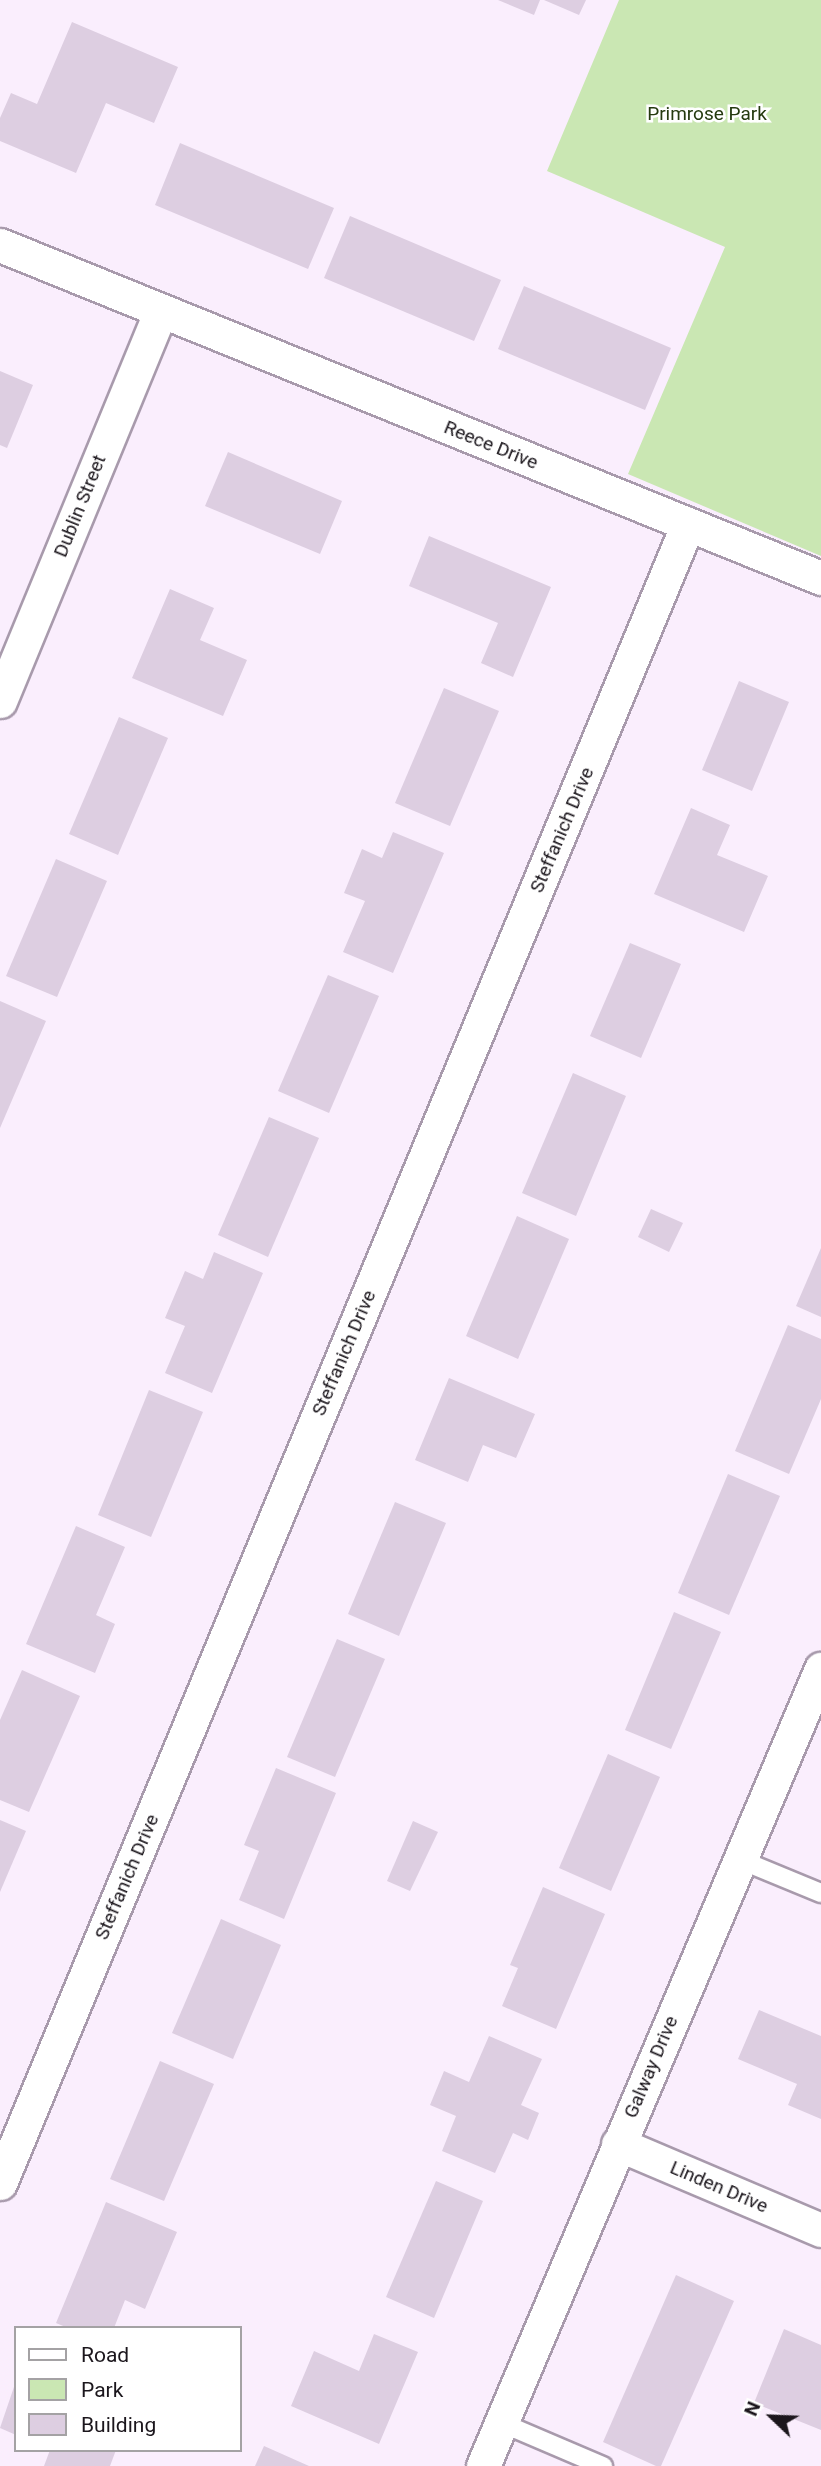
<!DOCTYPE html>
<style>
body{margin:0}
#map{position:relative;width:821px;height:2466px;overflow:hidden;background:#faeefd;font-family:Roboto,sans-serif}
div>[style]{position:absolute}
[style*='--x']{left:calc(var(--x)*1px);top:calc(var(--y)*1px);width:calc(var(--w)*1px);rotate:calc(var(--a)*1deg)}
.green>*{inset:0;background:#cae7b3}
.building>*{inset:0;background:#ddcee1}
.roads{filter:drop-shadow(2px 0 #a89aac) drop-shadow(-2px 0 #a89aac) drop-shadow(0 2px #a89aac) drop-shadow(0 -2px #a89aac)}
.service>*{height:18px;margin:-9px;padding:0 9px;transform-origin:9px;border-radius:9px;background:#fff}
.minor>*{height:33px;margin:-16.5px;padding:0 16.5px;transform-origin:16.5px;border-radius:16.5px;background:#fff}
span{translate:-50% -50%;white-space:nowrap;text-align:center;line-height:1.15;-webkit-text-stroke:5px #fff;paint-order:stroke}
.park-label{font-size:19px;color:#253a0f}
.street-label{font-size:19px;color:#1b161c}
.legend{position:absolute;left:14px;top:2326px;width:228px;height:126px;box-sizing:border-box;background:#fff;border:2px solid #a4a2a4;margin:0;padding:9px 12px;list-style:none;font-size:21px;color:#1b161c}
.legend li{display:flex;align-items:center;gap:14px;height:35px}
.legend b{width:35px;border:2px solid #a4a2a4}
.north{position:absolute;left:737px;top:2382px;width:70px;height:70px;-webkit-text-stroke:5px #fff;paint-order:stroke;rotate:293deg;font-size:19px;font-weight:700;line-height:28px;text-align:center;color:#1b161c}
.north::after{content:'';display:block;margin:auto;width:24px;height:32px;background:#1b161c;clip-path:polygon(50% 0,100% 100%,50% 72%,0 100%)}
</style>
<div id="map">
<div class="green">
<div style="clip-path:polygon(619px 0,821px 0,821px 556px,628px 474px,725px 247px,547px 171px)"></div>
</div>
<div class="building">
<div style="clip-path:polygon(498px 0,540px 0,534px 15px)"></div>
<div style="clip-path:polygon(544px 0,586px 0,579px 15px)"></div>
<div style="clip-path:polygon(72px 22px,178px 67px,154px 123px,106px 103px,76px 173px,0 141px,0 118px,11px 93px,37px 104px)"></div>
<div style="clip-path:polygon(180px 143px,334px 208px,308px 269px,155px 205px)"></div>
<div style="clip-path:polygon(350px 216px,501px 280px,474px 341px,324px 278px)"></div>
<div style="clip-path:polygon(524px 286px,671px 348px,645px 410px,498px 349px)"></div>
<div style="clip-path:polygon(0 371px,33px 385px,7px 448px,0 445px)"></div>
<div style="clip-path:polygon(228px 452px,342px 501px,320px 554px,205px 506px)"></div>
<div style="clip-path:polygon(429px 536px,551px 587px,513px 677px,481px 663px,498px 623px,409px 586px)"></div>
<div style="clip-path:polygon(170px 589px,214px 608px,200px 640px,247px 660px,223px 716px,132px 678px)"></div>
<div style="clip-path:polygon(739px 681px,789px 702px,752px 791px,702px 770px)"></div>
<div style="clip-path:polygon(444px 688px,499px 711px,450px 826px,395px 803px)"></div>
<div style="clip-path:polygon(119px 717px,168px 738px,118px 855px,69px 834px)"></div>
<div style="clip-path:polygon(691px 808px,730px 825px,717px 855px,768px 876px,744px 932px,654px 894px)"></div>
<div style="clip-path:polygon(393px 832px,444px 853px,393px 973px,343px 952px,365px 901px,344px 893px,362px 849px,382px 858px)"></div>
<div style="clip-path:polygon(56px 859px,107px 881px,57px 997px,6px 976px)"></div>
<div style="clip-path:polygon(630px 943px,681px 964px,641px 1058px,590px 1036px)"></div>
<div style="clip-path:polygon(328px 975px,379px 996px,329px 1113px,278px 1091px)"></div>
<div style="clip-path:polygon(0 1001px,46px 1021px,0 1128px)"></div>
<div style="clip-path:polygon(573px 1073px,626px 1096px,576px 1216px,522px 1193px)"></div>
<div style="clip-path:polygon(269px 1117px,319px 1138px,268px 1257px,218px 1235px)"></div>
<div style="clip-path:polygon(651px 1209px,683px 1223px,669px 1252px,638px 1237px)"></div>
<div style="clip-path:polygon(517px 1216px,569px 1239px,518px 1359px,466px 1336px)"></div>
<div style="clip-path:polygon(821px 1248px,821px 1317px,796px 1306px)"></div>
<div style="clip-path:polygon(214px 1252px,263px 1273px,212px 1393px,165px 1373px,185px 1326px,165px 1318px,185px 1271px,203px 1279px)"></div>
<div style="clip-path:polygon(788px 1325px,821px 1339px,821px 1399px,789px 1474px,735px 1451px)"></div>
<div style="clip-path:polygon(449px 1378px,535px 1414px,516px 1458px,483px 1445px,468px 1482px,415px 1460px)"></div>
<div style="clip-path:polygon(149px 1390px,203px 1412px,151px 1537px,98px 1515px)"></div>
<div style="clip-path:polygon(728px 1474px,780px 1496px,729px 1615px,678px 1593px)"></div>
<div style="clip-path:polygon(395px 1502px,446px 1523px,399px 1636px,348px 1614px)"></div>
<div style="clip-path:polygon(76px 1526px,125px 1547px,96px 1615px,115px 1624px,95px 1673px,26px 1644px)"></div>
<div style="clip-path:polygon(674px 1612px,721px 1632px,671px 1749px,625px 1730px)"></div>
<div style="clip-path:polygon(337px 1639px,385px 1659px,335px 1777px,287px 1757px)"></div>
<div style="clip-path:polygon(22px 1670px,80px 1696px,29px 1812px,0 1800px,0 1720px)"></div>
<div style="clip-path:polygon(608px 1754px,660px 1777px,611px 1891px,559px 1868px)"></div>
<div style="clip-path:polygon(276px 1768px,336px 1793px,284px 1919px,239px 1900px,259px 1851px,244px 1845px)"></div>
<div style="clip-path:polygon(0 1820px,26px 1831px,0 1892px)"></div>
<div style="clip-path:polygon(413px 1821px,438px 1832px,410px 1891px,387px 1881px)"></div>
<div style="clip-path:polygon(543px 1887px,605px 1914px,556px 2029px,502px 2006px,518px 1968px,510px 1965px)"></div>
<div style="clip-path:polygon(221px 1919px,281px 1945px,233px 2059px,172px 2033px)"></div>
<div style="clip-path:polygon(759px 2010px,821px 2036px,821px 2119px,788px 2105px,797px 2084px,738px 2059px)"></div>
<div style="clip-path:polygon(489px 2036px,542px 2059px,521px 2105px,539px 2113px,528px 2140px,513px 2133px,495px 2173px,442px 2151px,456px 2116px,430px 2105px,444px 2071px,469px 2082px)"></div>
<div style="clip-path:polygon(160px 2061px,214px 2084px,164px 2201px,110px 2179px)"></div>
<div style="clip-path:polygon(436px 2181px,483px 2201px,434px 2318px,386px 2297px)"></div>
<div style="clip-path:polygon(106px 2202px,177px 2232px,145px 2309px,125px 2300px,114px 2328px,68px 2328px,56px 2323px)"></div>
<div style="clip-path:polygon(676px 2275px,734px 2301px,661px 2466px,656px 2466px,603px 2442px)"></div>
<div style="clip-path:polygon(784px 2329px,821px 2345px,821px 2430px,754px 2403px)"></div>
<div style="clip-path:polygon(374px 2334px,418px 2352px,379px 2444px,291px 2406px,314px 2351px,359px 2371px)"></div>
<div style="clip-path:polygon(16px 2381px,16px 2435px,0 2428px)"></div>
<div style="clip-path:polygon(264px 2446px,309px 2466px,255px 2466px)"></div>
<div style="clip-path:polygon(50px 2450px,116px 2450px,110px 2466px,44px 2466px)"></div>
</div>
<div class="roads">
<div class="service">
<div style="--x:741;--y:1860;--w:87;--a:22.4"></div>
<div style="--x:502;--y:2423;--w:110;--a:23.1"></div>
</div>
<div class="minor">
<div style="--x:0;--y:245;--w:886;--a:22.08"></div>
<div style="--x:0;--y:701;--w:421;--a:-67.6"></div>
<div style="--x:618;--y:2144;--w:220;--a:23"></div>
<div style="--x:0;--y:2183;--w:1796;--a:-67.48"></div>
<div style="--x:483;--y:2466;--w:866;--a:-67.02"></div>
</div>
</div>
<div class="park-label">
<span style="left:707px;top:114px">Primrose Park</span>
</div>
<div class="street-label">
<span style="left:491px;top:445px;rotate:22deg">Reece Drive</span>
<span style="left:80px;top:506px;rotate:-68deg">Dublin Street</span>
<span style="left:562px;top:830px;rotate:-67deg">Steffanich Drive</span>
<span style="left:344px;top:1353px;rotate:-67deg">Steffanich Drive</span>
<span style="left:127px;top:1877px;rotate:-67deg">Steffanich Drive</span>
<span style="left:651px;top:2067px;rotate:-67deg">Galway Drive</span>
<span style="left:719px;top:2187px;rotate:23deg">Linden Drive</span>
</div>
<ul class="legend">
<li><b style="height:9px;background:#fff"></b>Road</li>
<li><b style="height:19px;background:#cae7b3"></b>Park</li>
<li><b style="height:19px;background:#ddcee1"></b>Building</li>
</ul>
<div class="north">N</div>
</div>
